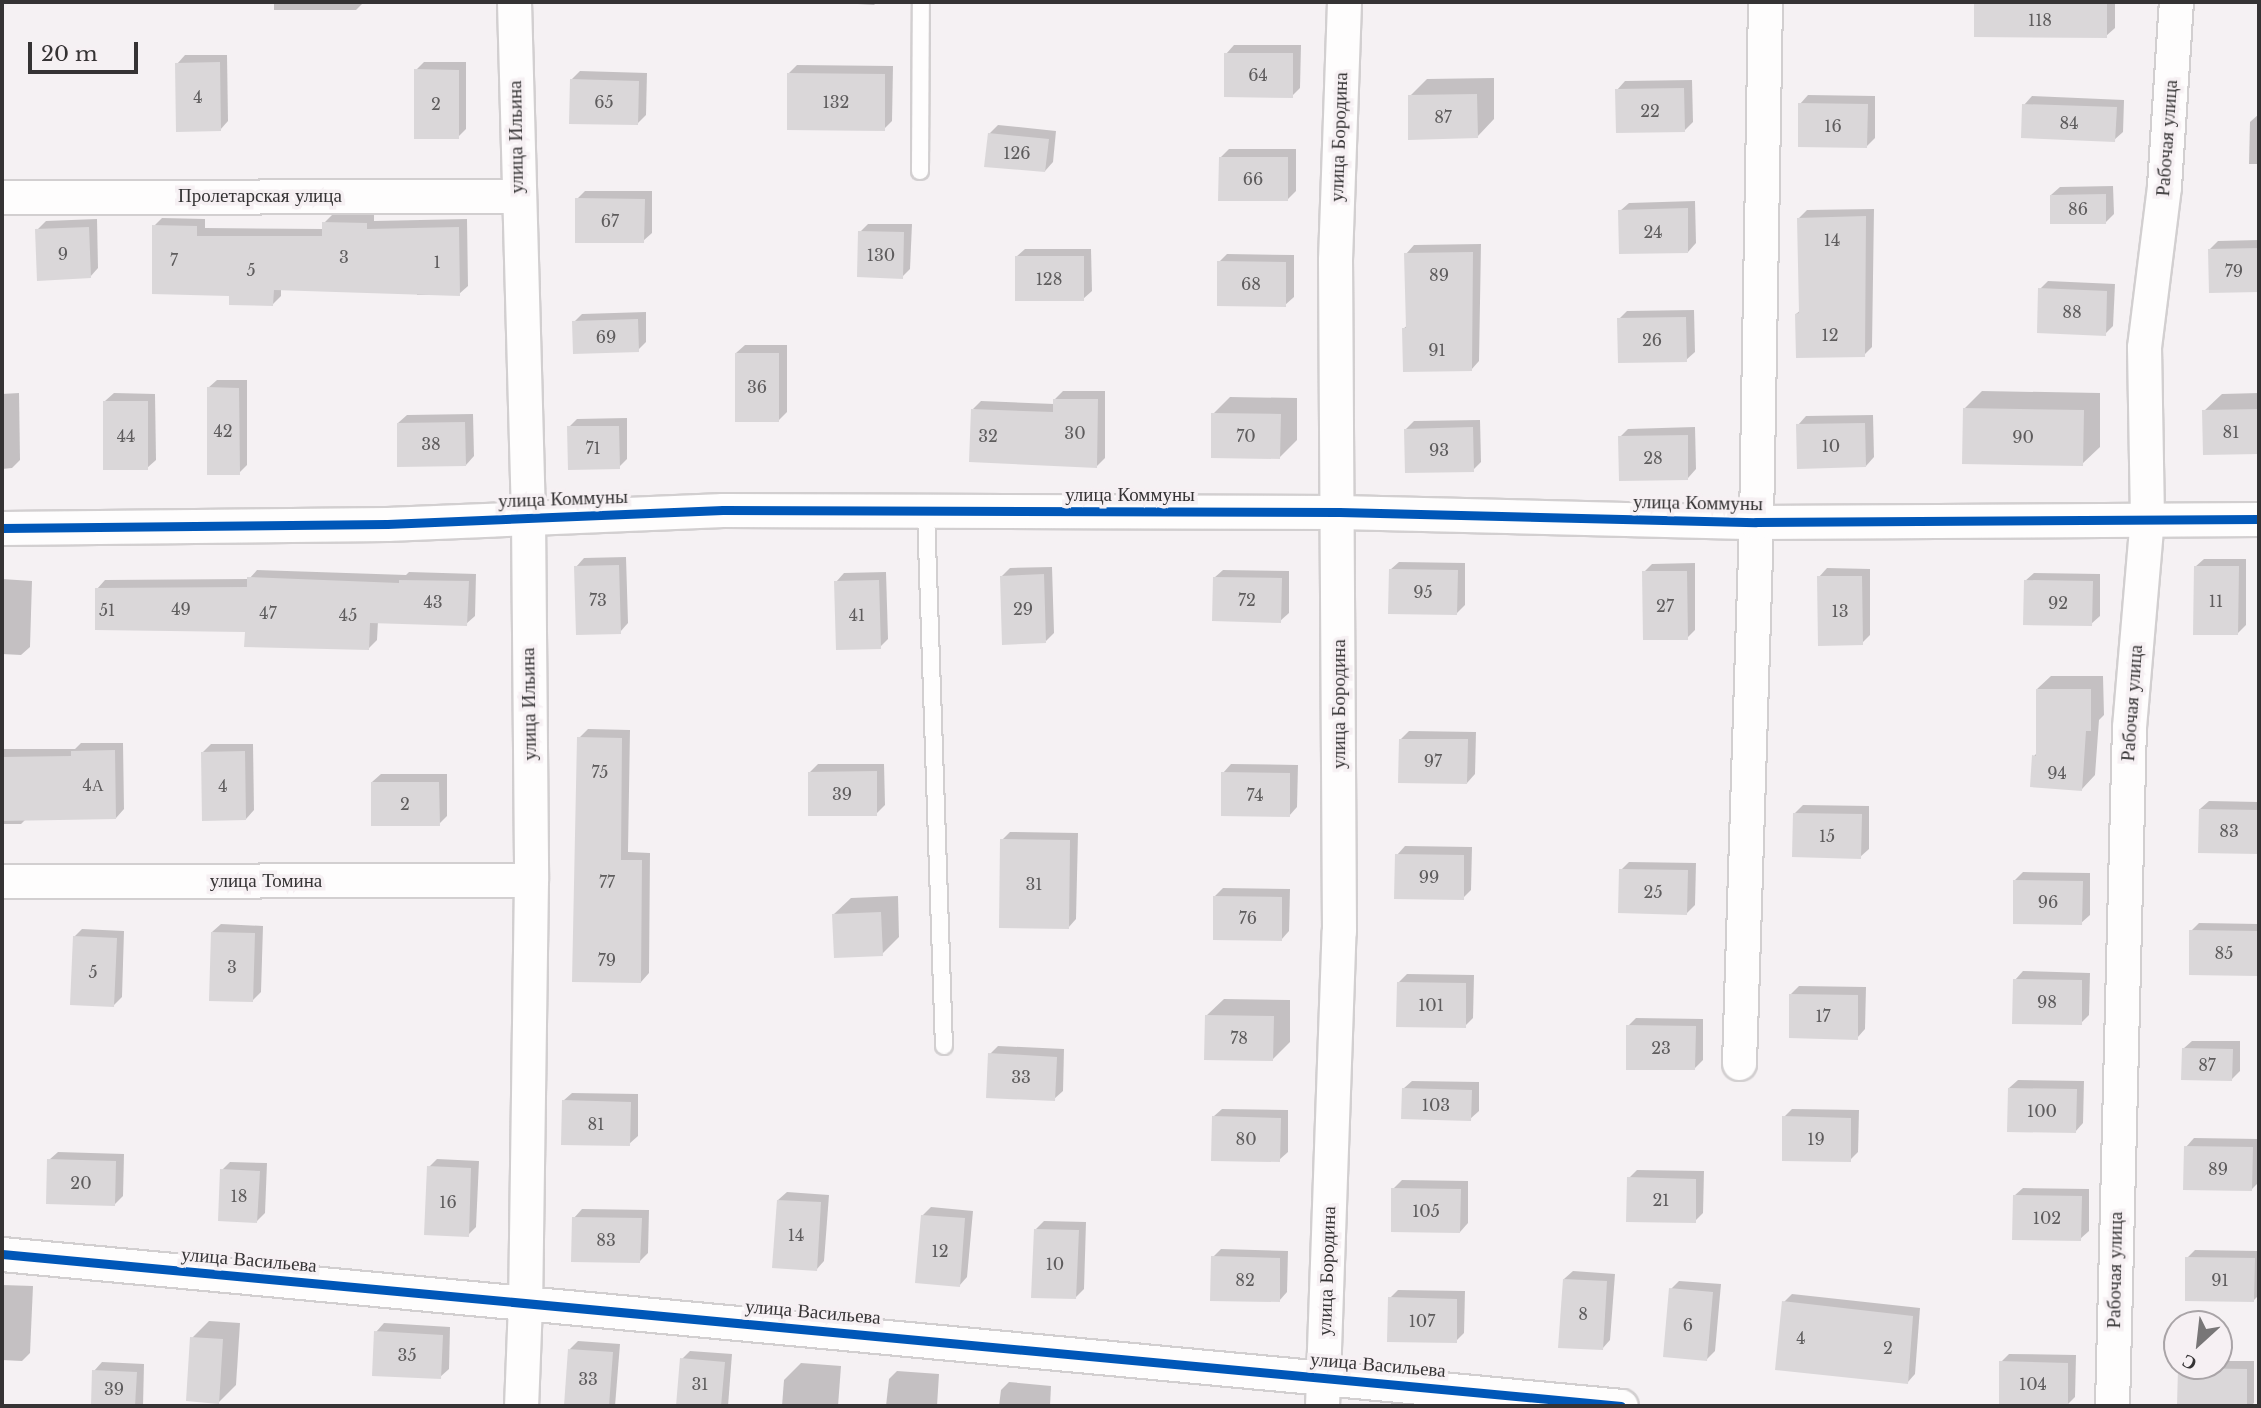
<!DOCTYPE html>
<meta charset="utf-8">
<style>
body{margin:0}
#map{position:relative;width:2261px;height:1408px;overflow:hidden;background:#f5f1f3;font-family:"Libre Baskerville",serif}
div>[style]{position:absolute}
[style*='--x']{left:calc(var(--x)*1px);top:calc(var(--y)*1px);width:calc(var(--w)*1px);rotate:calc(var(--a)*1deg)}
.shadow>*{inset:0;background:#0003}
.building>*{inset:0;background:#dad7d9}
.roads{filter:drop-shadow(2px 0 #d2cfd0) drop-shadow(-2px 0 #d2cfd0) drop-shadow(0 2px #d2cfd0) drop-shadow(0 -2px #d2cfd0)}
.lane>*{height:16px;margin:-8px;padding:0 8px;transform-origin:8px;border-radius:8px;background:#fefdfd}
.street>*{height:33px;margin:-16.5px;padding:0 16.5px;transform-origin:16.5px;border-radius:16.5px;background:#fefdfd}
.cycleway>*{height:9px;margin:-4.5px;padding:0 4.5px;transform-origin:4.5px;border-radius:4.5px;background:#0057b8}
span{translate:-50% -50%;white-space:nowrap;text-align:center;line-height:1.15;-webkit-text-stroke:7px #f6f0f3;paint-order:stroke}
.number-label{font-size:16px;color:#5e5c5d}
.number-label span{-webkit-text-stroke-width:0}
.street-label{font-size:19px;color:#353334}
.frame{position:absolute;inset:0;border:4px solid #353334;pointer-events:none}
.north{position:absolute;left:2163px;top:1310px;width:70px;height:70px;box-sizing:border-box;background:#f6f0f3;border:2px solid #a9a4a7;border-radius:50%;rotate:207deg;font-size:19px;font-weight:700;line-height:28px;text-align:center;color:#353334}
.north::after{content:'';display:block;margin:auto;width:24px;height:32px;background:#787677;clip-path:polygon(50% 0,100% 100%,50% 72%,0 100%)}
.scale{position:absolute;left:28px;top:42px;width:110px;height:32px;box-sizing:border-box;border:4px solid #353334;border-top:0;padding-left:9px;font-size:21px;line-height:24px;white-space:nowrap;color:#353334;-webkit-text-stroke:5px #f6f0f3;paint-order:stroke}
</style>
<div id="map">
<div class="shadow">
<div style="clip-path:polygon(274px 2px,364px 2px,356px 10px,274px 10px)"></div>
<div style="clip-path:polygon(824px 2px,877px 2px,874px 5px)"></div>
<div style="clip-path:polygon(1975px 2px,2115px 2px,2115px 28px,2106px 36px,1975px 36px)"></div>
<div style="clip-path:polygon(1234px 45px,1301px 45px,1300px 88px,1292px 96px,1226px 54px)"></div>
<div style="clip-path:polygon(185px 55px,227px 55px,228px 121px,220px 130px,177px 64px)"></div>
<div style="clip-path:polygon(424px 62px,466px 62px,466px 129px,458px 137px,416px 70px)"></div>
<div style="clip-path:polygon(797px 65px,893px 66px,892px 121px,884px 129px,789px 73px)"></div>
<div style="clip-path:polygon(580px 71px,647px 73px,646px 115px,637px 124px,571px 80px)"></div>
<div style="clip-path:polygon(1494px 78px,1494px 119px,1477px 137px,1410px 96px,1427px 79px)"></div>
<div style="clip-path:polygon(1692px 80px,1693px 122px,1684px 131px,1617px 90px,1625px 81px)"></div>
<div style="clip-path:polygon(1808px 95px,1875px 96px,1875px 138px,1866px 147px,1800px 104px)"></div>
<div style="clip-path:polygon(2032px 96px,2124px 100px,2123px 132px,2114px 140px,2024px 105px)"></div>
<div style="clip-path:polygon(2259px 114px,2259px 164px,2249px 164px,2250px 122px)"></div>
<div style="clip-path:polygon(998px 125px,1056px 131px,1053px 162px,1045px 171px,989px 134px)"></div>
<div style="clip-path:polygon(1229px 149px,1296px 149px,1296px 191px,1287px 200px,1221px 157px)"></div>
<div style="clip-path:polygon(2113px 186px,2114px 214px,2106px 222px,2051px 195px,2060px 187px)"></div>
<div style="clip-path:polygon(585px 191px,652px 191px,652px 233px,643px 241px,577px 199px)"></div>
<div style="clip-path:polygon(1695px 201px,1696px 243px,1688px 252px,1620px 211px,1629px 203px)"></div>
<div style="clip-path:polygon(1874px 209px,1872px 347px,1864px 355px,1796px 314px,1801px 310px,1798px 219px,1807px 210px)"></div>
<div style="clip-path:polygon(332px 215px,374px 215px,374px 221px,467px 219px,468px 286px,459px 294px,417px 295px,417px 291px,281px 289px,281px 296px,273px 304px,230px 294px,154px 226px,162px 218px,205px 219px,205px 228px,324px 229px,324px 223px)"></div>
<div style="clip-path:polygon(97px 219px,98px 268px,90px 277px,37px 230px,46px 221px)"></div>
<div style="clip-path:polygon(868px 224px,912px 224px,910px 269px,902px 277px,860px 232px)"></div>
<div style="clip-path:polygon(2259px 240px,2259px 291px,2211px 291px,2210px 249px,2218px 241px)"></div>
<div style="clip-path:polygon(1481px 244px,1479px 361px,1471px 370px,1403px 329px,1408px 325px,1406px 254px,1414px 245px)"></div>
<div style="clip-path:polygon(1025px 249px,1091px 249px,1092px 291px,1083px 299px,1016px 257px)"></div>
<div style="clip-path:polygon(1227px 254px,1294px 255px,1294px 297px,1285px 305px,1219px 262px)"></div>
<div style="clip-path:polygon(2048px 281px,2115px 284px,2113px 326px,2105px 334px,2040px 289px)"></div>
<div style="clip-path:polygon(1694px 310px,1695px 352px,1686px 360px,1619px 319px,1627px 311px)"></div>
<div style="clip-path:polygon(646px 312px,646px 342px,638px 350px,574px 322px,582px 314px)"></div>
<div style="clip-path:polygon(745px 345px,787px 345px,787px 412px,779px 420px,736px 353px)"></div>
<div style="clip-path:polygon(217px 380px,247px 380px,247px 465px,239px 473px,208px 388px)"></div>
<div style="clip-path:polygon(1063px 391px,1105px 391px,1105px 458px,1097px 466px,973px 409px,981px 401px,1054px 404px,1054px 400px)"></div>
<div style="clip-path:polygon(1982px 391px,2100px 393px,2100px 447px,2082px 464px,1965px 408px)"></div>
<div style="clip-path:polygon(19px 393px,20px 460px,12px 468px,2px 469px,2px 394px)"></div>
<div style="clip-path:polygon(114px 393px,155px 394px,156px 460px,147px 468px,105px 401px)"></div>
<div style="clip-path:polygon(2259px 393px,2259px 452px,2205px 453px,2204px 411px,2222px 394px)"></div>
<div style="clip-path:polygon(1230px 397px,1297px 398px,1297px 440px,1280px 457px,1213px 414px)"></div>
<div style="clip-path:polygon(473px 414px,474px 456px,466px 465px,398px 423px,407px 415px)"></div>
<div style="clip-path:polygon(1873px 415px,1874px 457px,1866px 466px,1798px 425px,1806px 416px)"></div>
<div style="clip-path:polygon(627px 418px,627px 459px,619px 467px,569px 427px,577px 419px)"></div>
<div style="clip-path:polygon(1480px 420px,1481px 462px,1473px 470px,1406px 429px,1414px 421px)"></div>
<div style="clip-path:polygon(1695px 427px,1696px 469px,1688px 478px,1620px 437px,1628px 429px)"></div>
<div style="clip-path:polygon(626px 557px,628px 623px,620px 632px,576px 567px,584px 558px)"></div>
<div style="clip-path:polygon(2204px 559px,2246px 559px,2246px 625px,2237px 634px,2195px 567px)"></div>
<div style="clip-path:polygon(1399px 562px,1465px 563px,1465px 605px,1456px 614px,1390px 570px)"></div>
<div style="clip-path:polygon(1695px 563px,1695px 630px,1687px 638px,1644px 572px,1652px 564px)"></div>
<div style="clip-path:polygon(1052px 567px,1054px 633px,1046px 641px,1002px 576px,1010px 568px)"></div>
<div style="clip-path:polygon(1827px 568px,1870px 569px,1870px 635px,1862px 643px,1819px 577px)"></div>
<div style="clip-path:polygon(257px 570px,406px 575px,409px 572px,476px 574px,475px 616px,466px 624px,378px 621px,377px 640px,369px 648px,247px 630px,97px 589px,105px 580px,249px 579px)"></div>
<div style="clip-path:polygon(1223px 570px,1289px 571px,1289px 613px,1280px 621px,1214px 578px)"></div>
<div style="clip-path:polygon(886px 572px,888px 639px,880px 647px,836px 582px,844px 573px)"></div>
<div style="clip-path:polygon(2034px 573px,2100px 574px,2100px 616px,2091px 624px,2025px 581px)"></div>
<div style="clip-path:polygon(2px 579px,32px 581px,30px 647px,21px 655px,2px 654px)"></div>
<div style="clip-path:polygon(2051px 676px,2103px 676px,2104px 715px,2099px 720px,2095px 775px,2082px 789px,2034px 756px,2037px 753px,2037px 689px)"></div>
<div style="clip-path:polygon(588px 729px,630px 730px,628px 852px,650px 853px,649px 973px,641px 982px,579px 738px)"></div>
<div style="clip-path:polygon(1409px 731px,1476px 732px,1475px 774px,1467px 783px,1401px 739px)"></div>
<div style="clip-path:polygon(81px 743px,123px 743px,124px 809px,116px 818px,26px 819px,21px 824px,2px 824px,2px 749px,75px 749px)"></div>
<div style="clip-path:polygon(211px 744px,253px 744px,254px 810px,246px 819px,202px 753px)"></div>
<div style="clip-path:polygon(818px 764px,884px 764px,885px 805px,876px 814px,809px 773px)"></div>
<div style="clip-path:polygon(1231px 764px,1298px 765px,1297px 807px,1289px 816px,1223px 773px)"></div>
<div style="clip-path:polygon(381px 774px,447px 774px,447px 816px,439px 824px,372px 782px)"></div>
<div style="clip-path:polygon(2209px 801px,2259px 802px,2259px 853px,2200px 851px,2200px 809px)"></div>
<div style="clip-path:polygon(1803px 805px,1869px 806px,1869px 849px,1860px 857px,1794px 814px)"></div>
<div style="clip-path:polygon(1010px 832px,1078px 833px,1076px 919px,1068px 928px,1002px 840px)"></div>
<div style="clip-path:polygon(1405px 846px,1472px 847px,1471px 890px,1463px 898px,1397px 855px)"></div>
<div style="clip-path:polygon(1629px 862px,1696px 863px,1695px 905px,1687px 913px,1621px 870px)"></div>
<div style="clip-path:polygon(2023px 872px,2090px 873px,2090px 915px,2081px 923px,2015px 880px)"></div>
<div style="clip-path:polygon(1223px 888px,1290px 889px,1289px 931px,1281px 940px,1215px 896px)"></div>
<div style="clip-path:polygon(898px 896px,899px 937px,882px 954px,833px 915px,851px 898px)"></div>
<div style="clip-path:polygon(2199px 923px,2259px 924px,2259px 972px,2257px 974px,2191px 931px)"></div>
<div style="clip-path:polygon(221px 924px,263px 926px,261px 992px,253px 1000px,212px 932px)"></div>
<div style="clip-path:polygon(82px 929px,124px 931px,122px 997px,113px 1006px,74px 937px)"></div>
<div style="clip-path:polygon(2023px 971px,2090px 973px,2089px 1015px,2081px 1023px,2015px 980px)"></div>
<div style="clip-path:polygon(1407px 974px,1474px 975px,1473px 1018px,1465px 1026px,1399px 982px)"></div>
<div style="clip-path:polygon(1799px 986px,1866px 987px,1865px 1029px,1857px 1038px,1791px 994px)"></div>
<div style="clip-path:polygon(1224px 999px,1290px 1000px,1290px 1042px,1273px 1059px,1206px 1016px)"></div>
<div style="clip-path:polygon(1636px 1018px,1703px 1019px,1703px 1060px,1694px 1069px,1628px 1026px)"></div>
<div style="clip-path:polygon(2192px 1041px,2240px 1041px,2240px 1071px,2232px 1079px,2183px 1049px)"></div>
<div style="clip-path:polygon(998px 1046px,1064px 1049px,1063px 1091px,1054px 1099px,990px 1054px)"></div>
<div style="clip-path:polygon(2018px 1080px,2084px 1081px,2083px 1123px,2075px 1132px,2009px 1088px)"></div>
<div style="clip-path:polygon(1412px 1081px,1479px 1082px,1479px 1111px,1470px 1119px,1403px 1089px)"></div>
<div style="clip-path:polygon(572px 1093px,638px 1094px,638px 1136px,629px 1144px,563px 1101px)"></div>
<div style="clip-path:polygon(1222px 1109px,1288px 1110px,1288px 1152px,1279px 1160px,1213px 1117px)"></div>
<div style="clip-path:polygon(1792px 1109px,1859px 1110px,1858px 1152px,1850px 1160px,1784px 1117px)"></div>
<div style="clip-path:polygon(2194px 1138px,2259px 1139px,2259px 1182px,2252px 1189px,2186px 1147px)"></div>
<div style="clip-path:polygon(58px 1152px,124px 1154px,123px 1196px,115px 1204px,49px 1160px)"></div>
<div style="clip-path:polygon(437px 1159px,479px 1161px,476px 1227px,468px 1235px,429px 1167px)"></div>
<div style="clip-path:polygon(230px 1162px,267px 1163px,265px 1213px,256px 1222px,222px 1170px)"></div>
<div style="clip-path:polygon(1637px 1170px,1704px 1171px,1703px 1213px,1695px 1221px,1629px 1178px)"></div>
<div style="clip-path:polygon(1402px 1180px,1468px 1181px,1468px 1223px,1460px 1232px,1393px 1189px)"></div>
<div style="clip-path:polygon(2023px 1188px,2089px 1189px,2089px 1231px,2080px 1239px,2014px 1196px)"></div>
<div style="clip-path:polygon(787px 1192px,829px 1195px,824px 1261px,816px 1270px,778px 1200px)"></div>
<div style="clip-path:polygon(931px 1207px,973px 1211px,967px 1277px,959px 1286px,922px 1216px)"></div>
<div style="clip-path:polygon(582px 1209px,649px 1210px,648px 1253px,640px 1261px,574px 1218px)"></div>
<div style="clip-path:polygon(1044px 1221px,1086px 1222px,1084px 1289px,1075px 1298px,1036px 1229px)"></div>
<div style="clip-path:polygon(1221px 1249px,1288px 1251px,1287px 1292px,1279px 1301px,1213px 1257px)"></div>
<div style="clip-path:polygon(2195px 1250px,2259px 1251px,2259px 1295px,2253px 1301px,2187px 1258px)"></div>
<div style="clip-path:polygon(1573px 1271px,1615px 1274px,1610px 1340px,1602px 1349px,1564px 1279px)"></div>
<div style="clip-path:polygon(1679px 1281px,1721px 1284px,1715px 1351px,1707px 1359px,1671px 1289px)"></div>
<div style="clip-path:polygon(2px 1285px,33px 1286px,30px 1353px,22px 1361px,2px 1360px)"></div>
<div style="clip-path:polygon(1398px 1290px,1465px 1291px,1464px 1333px,1456px 1341px,1390px 1298px)"></div>
<div style="clip-path:polygon(1792px 1294px,1920px 1308px,1915px 1374px,1907px 1383px,1784px 1302px)"></div>
<div style="clip-path:polygon(209px 1321px,240px 1323px,236px 1385px,219px 1402px,192px 1338px)"></div>
<div style="clip-path:polygon(384px 1323px,450px 1327px,449px 1369px,440px 1377px,376px 1332px)"></div>
<div style="clip-path:polygon(578px 1341px,620px 1344px,615px 1406px,566px 1406px,570px 1349px)"></div>
<div style="clip-path:polygon(690px 1351px,732px 1354px,728px 1406px,678px 1406px,682px 1359px)"></div>
<div style="clip-path:polygon(2009px 1354px,2076px 1355px,2075px 1397px,2067px 1405px,2001px 1362px)"></div>
<div style="clip-path:polygon(2219px 1361px,2254px 1361px,2254px 1403px,2251px 1406px,2179px 1406px,2179px 1368px,2219px 1366px)"></div>
<div style="clip-path:polygon(102px 1362px,144px 1364px,143px 1406px,93px 1406px,94px 1371px)"></div>
<div style="clip-path:polygon(801px 1363px,841px 1366px,838px 1406px,782px 1406px,784px 1380px)"></div>
<div style="clip-path:polygon(897px 1371px,939px 1374px,937px 1406px,886px 1406px,889px 1379px)"></div>
<div style="clip-path:polygon(1009px 1382px,1051px 1386px,1050px 1406px,999px 1406px,1001px 1390px)"></div>
</div>
<div class="building">
<div style="clip-path:polygon(1974px 2px,2107px 2px,2107px 38px,1974px 37px)"></div>
<div style="clip-path:polygon(1224px 53px,1293px 53px,1293px 98px,1224px 97px)"></div>
<div style="clip-path:polygon(220px 62px,221px 131px,176px 132px,175px 63px)"></div>
<div style="clip-path:polygon(414px 69px,459px 70px,459px 139px,414px 139px)"></div>
<div style="clip-path:polygon(787px 73px,885px 74px,885px 131px,787px 130px)"></div>
<div style="clip-path:polygon(570px 79px,639px 81px,638px 125px,569px 124px)"></div>
<div style="clip-path:polygon(1684px 88px,1685px 132px,1616px 133px,1615px 89px)"></div>
<div style="clip-path:polygon(1477px 94px,1478px 138px,1408px 140px,1408px 95px)"></div>
<div style="clip-path:polygon(1798px 103px,1868px 104px,1867px 148px,1798px 147px)"></div>
<div style="clip-path:polygon(2022px 104px,2117px 107px,2115px 142px,2021px 138px)"></div>
<div style="clip-path:polygon(988px 133px,1049px 139px,1045px 172px,984px 167px)"></div>
<div style="clip-path:polygon(1219px 157px,1288px 157px,1288px 201px,1218px 201px)"></div>
<div style="clip-path:polygon(2106px 194px,2106px 224px,2050px 224px,2050px 195px)"></div>
<div style="clip-path:polygon(575px 198px,645px 199px,644px 243px,575px 243px)"></div>
<div style="clip-path:polygon(1688px 208px,1688px 253px,1619px 254px,1618px 210px)"></div>
<div style="clip-path:polygon(1866px 216px,1865px 357px,1796px 358px,1795px 314px,1799px 313px,1797px 218px)"></div>
<div style="clip-path:polygon(322px 222px,367px 223px,367px 229px,459px 227px,460px 296px,274px 290px,273px 306px,229px 305px,229px 296px,152px 294px,152px 225px,197px 226px,197px 236px,322px 236px)"></div>
<div style="clip-path:polygon(89px 227px,91px 278px,37px 281px,35px 229px)"></div>
<div style="clip-path:polygon(858px 231px,904px 232px,903px 279px,857px 277px)"></div>
<div style="clip-path:polygon(2259px 248px,2259px 292px,2209px 293px,2208px 249px)"></div>
<div style="clip-path:polygon(1473px 252px,1472px 371px,1403px 372px,1402px 328px,1406px 328px,1404px 253px)"></div>
<div style="clip-path:polygon(1015px 256px,1084px 256px,1084px 301px,1015px 301px)"></div>
<div style="clip-path:polygon(1217px 261px,1286px 262px,1286px 307px,1217px 306px)"></div>
<div style="clip-path:polygon(2038px 288px,2107px 291px,2106px 336px,2037px 333px)"></div>
<div style="clip-path:polygon(1686px 317px,1687px 362px,1618px 363px,1617px 318px)"></div>
<div style="clip-path:polygon(638px 319px,639px 352px,573px 354px,572px 321px)"></div>
<div style="clip-path:polygon(735px 353px,779px 353px,779px 422px,735px 422px)"></div>
<div style="clip-path:polygon(207px 387px,239px 388px,240px 475px,207px 475px)"></div>
<div style="clip-path:polygon(1053px 399px,1098px 399px,1097px 468px,969px 462px,971px 409px,1053px 412px)"></div>
<div style="clip-path:polygon(103px 401px,148px 401px,148px 470px,103px 470px)"></div>
<div style="clip-path:polygon(1963px 408px,2084px 410px,2083px 466px,1962px 464px)"></div>
<div style="clip-path:polygon(2259px 409px,2259px 454px,2203px 455px,2202px 410px)"></div>
<div style="clip-path:polygon(1211px 413px,1281px 414px,1280px 459px,1211px 458px)"></div>
<div style="clip-path:polygon(465px 422px,466px 466px,397px 467px,397px 423px)"></div>
<div style="clip-path:polygon(1865px 423px,1866px 467px,1797px 469px,1796px 424px)"></div>
<div style="clip-path:polygon(567px 426px,619px 426px,620px 469px,568px 470px)"></div>
<div style="clip-path:polygon(1473px 427px,1474px 472px,1405px 473px,1404px 429px)"></div>
<div style="clip-path:polygon(1688px 435px,1688px 480px,1619px 481px,1618px 436px)"></div>
<div style="clip-path:polygon(619px 565px,621px 634px,576px 635px,574px 566px)"></div>
<div style="clip-path:polygon(2194px 566px,2239px 566px,2238px 635px,2193px 635px)"></div>
<div style="clip-path:polygon(1389px 569px,1458px 570px,1457px 615px,1388px 614px)"></div>
<div style="clip-path:polygon(1642px 571px,1687px 571px,1688px 640px,1643px 640px)"></div>
<div style="clip-path:polygon(1044px 574px,1046px 643px,1002px 645px,1000px 576px)"></div>
<div style="clip-path:polygon(1817px 576px,1862px 576px,1863px 645px,1818px 646px)"></div>
<div style="clip-path:polygon(247px 577px,399px 583px,399px 580px,469px 581px,467px 626px,370px 623px,369px 650px,244px 647px,245px 632px,95px 630px,95px 588px,247px 587px)"></div>
<div style="clip-path:polygon(1213px 577px,1282px 578px,1281px 623px,1212px 621px)"></div>
<div style="clip-path:polygon(879px 580px,881px 649px,836px 650px,834px 581px)"></div>
<div style="clip-path:polygon(2024px 580px,2093px 581px,2092px 626px,2023px 625px)"></div>
<div style="clip-path:polygon(2036px 689px,2091px 689px,2091px 731px,2086px 731px,2082px 791px,2030px 787px,2032px 755px,2036px 756px)"></div>
<div style="clip-path:polygon(577px 737px,622px 738px,621px 860px,642px 860px,641px 983px,572px 982px)"></div>
<div style="clip-path:polygon(1399px 739px,1468px 739px,1467px 784px,1398px 783px)"></div>
<div style="clip-path:polygon(115px 750px,116px 819px,2px 821px,2px 757px,71px 756px,71px 751px)"></div>
<div style="clip-path:polygon(245px 751px,246px 820px,202px 821px,201px 752px)"></div>
<div style="clip-path:polygon(877px 771px,877px 816px,808px 816px,808px 772px)"></div>
<div style="clip-path:polygon(1221px 772px,1290px 773px,1290px 817px,1221px 816px)"></div>
<div style="clip-path:polygon(371px 782px,439px 782px,440px 826px,371px 826px)"></div>
<div style="clip-path:polygon(2199px 809px,2259px 810px,2259px 854px,2198px 853px)"></div>
<div style="clip-path:polygon(1793px 813px,1862px 814px,1861px 859px,1792px 857px)"></div>
<div style="clip-path:polygon(1000px 839px,1070px 840px,1069px 929px,999px 928px)"></div>
<div style="clip-path:polygon(1395px 854px,1464px 855px,1464px 900px,1394px 899px)"></div>
<div style="clip-path:polygon(1619px 869px,1688px 870px,1687px 915px,1618px 913px)"></div>
<div style="clip-path:polygon(2013px 880px,2083px 881px,2082px 925px,2013px 924px)"></div>
<div style="clip-path:polygon(1213px 896px,1282px 897px,1282px 941px,1213px 940px)"></div>
<div style="clip-path:polygon(881px 912px,883px 956px,834px 958px,832px 914px)"></div>
<div style="clip-path:polygon(2189px 930px,2259px 931px,2258px 976px,2189px 975px)"></div>
<div style="clip-path:polygon(211px 932px,255px 933px,253px 1002px,209px 1001px)"></div>
<div style="clip-path:polygon(73px 936px,117px 938px,114px 1007px,70px 1005px)"></div>
<div style="clip-path:polygon(2013px 979px,2082px 980px,2082px 1025px,2012px 1024px)"></div>
<div style="clip-path:polygon(1397px 982px,1466px 983px,1466px 1028px,1396px 1027px)"></div>
<div style="clip-path:polygon(1789px 994px,1858px 995px,1858px 1040px,1789px 1038px)"></div>
<div style="clip-path:polygon(1205px 1015px,1274px 1016px,1273px 1061px,1204px 1060px)"></div>
<div style="clip-path:polygon(1626px 1025px,1696px 1026px,1695px 1070px,1626px 1070px)"></div>
<div style="clip-path:polygon(2182px 1048px,2233px 1049px,2232px 1081px,2181px 1080px)"></div>
<div style="clip-path:polygon(988px 1053px,1057px 1057px,1055px 1101px,986px 1098px)"></div>
<div style="clip-path:polygon(1402px 1088px,1472px 1090px,1471px 1121px,1401px 1119px)"></div>
<div style="clip-path:polygon(2008px 1088px,2077px 1089px,2076px 1133px,2007px 1132px)"></div>
<div style="clip-path:polygon(562px 1100px,631px 1102px,630px 1146px,561px 1145px)"></div>
<div style="clip-path:polygon(1212px 1116px,1281px 1118px,1280px 1162px,1211px 1161px)"></div>
<div style="clip-path:polygon(1782px 1116px,1851px 1118px,1851px 1162px,1782px 1161px)"></div>
<div style="clip-path:polygon(2184px 1146px,2253px 1147px,2252px 1191px,2183px 1190px)"></div>
<div style="clip-path:polygon(47px 1159px,116px 1161px,115px 1206px,46px 1204px)"></div>
<div style="clip-path:polygon(427px 1166px,471px 1168px,469px 1237px,424px 1235px)"></div>
<div style="clip-path:polygon(220px 1169px,260px 1171px,257px 1223px,218px 1221px)"></div>
<div style="clip-path:polygon(1627px 1177px,1696px 1179px,1696px 1223px,1626px 1222px)"></div>
<div style="clip-path:polygon(1391px 1188px,1461px 1189px,1460px 1233px,1391px 1232px)"></div>
<div style="clip-path:polygon(2013px 1195px,2082px 1196px,2081px 1241px,2012px 1240px)"></div>
<div style="clip-path:polygon(777px 1200px,821px 1202px,817px 1271px,772px 1268px)"></div>
<div style="clip-path:polygon(921px 1215px,965px 1218px,960px 1287px,915px 1283px)"></div>
<div style="clip-path:polygon(572px 1217px,642px 1218px,640px 1263px,571px 1262px)"></div>
<div style="clip-path:polygon(1034px 1229px,1079px 1230px,1076px 1299px,1031px 1298px)"></div>
<div style="clip-path:polygon(1211px 1256px,1280px 1258px,1280px 1302px,1210px 1301px)"></div>
<div style="clip-path:polygon(2185px 1257px,2255px 1258px,2254px 1302px,2185px 1301px)"></div>
<div style="clip-path:polygon(1563px 1279px,1607px 1281px,1603px 1350px,1558px 1348px)"></div>
<div style="clip-path:polygon(1669px 1288px,1713px 1292px,1707px 1361px,1663px 1357px)"></div>
<div style="clip-path:polygon(1388px 1297px,1457px 1299px,1457px 1343px,1387px 1342px)"></div>
<div style="clip-path:polygon(1782px 1301px,1913px 1316px,1908px 1384px,1775px 1370px)"></div>
<div style="clip-path:polygon(374px 1331px,443px 1335px,441px 1379px,372px 1376px)"></div>
<div style="clip-path:polygon(190px 1337px,223px 1339px,219px 1404px,186px 1401px)"></div>
<div style="clip-path:polygon(568px 1349px,613px 1352px,609px 1406px,564px 1406px)"></div>
<div style="clip-path:polygon(680px 1358px,725px 1362px,721px 1406px,676px 1406px)"></div>
<div style="clip-path:polygon(1999px 1361px,2068px 1363px,2068px 1406px,1999px 1406px)"></div>
<div style="clip-path:polygon(2178px 1368px,2247px 1369px,2247px 1406px,2177px 1406px)"></div>
<div style="clip-path:polygon(92px 1370px,137px 1372px,135px 1406px,91px 1406px)"></div>
</div>
<div class="roads">
<div class="lane">
<div style="--x:920;--y:171;--w:169;--a:-89.7"></div>
<div style="--x:926;--y:513;--w:533;--a:88.07"></div>
</div>
<div class="street">
<div style="--x:514;--y:2;--w:515;--a:88.44"></div>
<div style="--x:528;--y:517;--w:363;--a:89.5"></div>
<div style="--x:531;--y:880;--w:423;--a:90.8"></div>
<div style="--x:525;--y:1303;--w:103;--a:92.2"></div>
<div style="--x:2;--y:197;--w:516;--a:-0.11"></div>
<div style="--x:2;--y:528;--w:385;--a:-0.6"></div>
<div style="--x:387;--y:524;--w:336;--a:-2.4"></div>
<div style="--x:723;--y:510;--w:616;--a:0.19"></div>
<div style="--x:1339;--y:512;--w:417;--a:1.4"></div>
<div style="--x:1756;--y:522;--w:503;--a:-0.34"></div>
<div style="--x:2;--y:881;--w:529;--a:-0.11"></div>
<div style="--x:1739;--y:1063;--w:541;--a:-88.2"></div>
<div style="--x:1756;--y:522;--w:520;--a:-89.01"></div>
<div style="--x:2;--y:1254;--w:1626;--a:5.36"></div>
<div style="--x:1322;--y:1406;--w:475;--a:-88"></div>
<div style="--x:1339;--y:931;--w:671;--a:-90.34"></div>
<div style="--x:1335;--y:260;--w:258;--a:-88"></div>
<div style="--x:2112;--y:1406;--w:679;--a:-88.57"></div>
<div style="--x:2129;--y:727;--w:209;--a:-85.1"></div>
<div style="--x:2147;--y:519;--w:172;--a:-91"></div>
<div style="--x:2144;--y:347;--w:162;--a:-82.9"></div>
<div style="--x:2164;--y:186;--w:184;--a:-86.3"></div>
</div>
</div>
<div class="cycleway">
<div style="--x:2;--y:528;--w:385;--a:-0.6"></div>
<div style="--x:387;--y:524;--w:336;--a:-2.4"></div>
<div style="--x:723;--y:510;--w:616;--a:0.19"></div>
<div style="--x:1339;--y:512;--w:417;--a:1.4"></div>
<div style="--x:1756;--y:522;--w:503;--a:-0.34"></div>
<div style="--x:2;--y:1254;--w:1626;--a:5.36"></div>
</div>
<div class="number-label">
<span style="left:2040px;top:20px">118</span>
<span style="left:1258px;top:75px">64</span>
<span style="left:198px;top:97px">4</span>
<span style="left:604px;top:102px">65</span>
<span style="left:836px;top:102px">132</span>
<span style="left:436px;top:104px">2</span>
<span style="left:1650px;top:111px">22</span>
<span style="left:1443px;top:117px">87</span>
<span style="left:2069px;top:123px">84</span>
<span style="left:1833px;top:126px">16</span>
<span style="left:1017px;top:153px">126</span>
<span style="left:1253px;top:179px">66</span>
<span style="left:2078px;top:209px">86</span>
<span style="left:610px;top:221px">67</span>
<span style="left:1653px;top:232px">24</span>
<span style="left:1832px;top:240px">14</span>
<span style="left:63px;top:254px">9</span>
<span style="left:881px;top:255px">130</span>
<span style="left:344px;top:257px">3</span>
<span style="left:174px;top:260px">7</span>
<span style="left:437px;top:262px">1</span>
<span style="left:251px;top:270px">5</span>
<span style="left:2234px;top:271px">79</span>
<span style="left:1439px;top:275px">89</span>
<span style="left:1049px;top:279px">128</span>
<span style="left:1251px;top:284px">68</span>
<span style="left:2072px;top:312px">88</span>
<span style="left:1830px;top:335px">12</span>
<span style="left:606px;top:337px">69</span>
<span style="left:1652px;top:340px">26</span>
<span style="left:1437px;top:350px">91</span>
<span style="left:757px;top:387px">36</span>
<span style="left:223px;top:431px">42</span>
<span style="left:2231px;top:432px">81</span>
<span style="left:1075px;top:433px">30</span>
<span style="left:126px;top:436px">44</span>
<span style="left:988px;top:436px">32</span>
<span style="left:1246px;top:436px">70</span>
<span style="left:2023px;top:437px">90</span>
<span style="left:431px;top:444px">38</span>
<span style="left:1831px;top:446px">10</span>
<span style="left:593px;top:448px">71</span>
<span style="left:1439px;top:450px">93</span>
<span style="left:1653px;top:458px">28</span>
<span style="left:1423px;top:592px">95</span>
<span style="left:598px;top:600px">73</span>
<span style="left:1247px;top:600px">72</span>
<span style="left:2216px;top:601px">11</span>
<span style="left:433px;top:602px">43</span>
<span style="left:2058px;top:603px">92</span>
<span style="left:1665px;top:606px">27</span>
<span style="left:181px;top:609px">49</span>
<span style="left:1023px;top:609px">29</span>
<span style="left:107px;top:610px">51</span>
<span style="left:1840px;top:611px">13</span>
<span style="left:268px;top:613px">47</span>
<span style="left:348px;top:615px">45</span>
<span style="left:857px;top:615px">41</span>
<span style="left:1433px;top:761px">97</span>
<span style="left:600px;top:772px">75</span>
<span style="left:2057px;top:773px">94</span>
<span style="left:93px;top:785px">4А</span>
<span style="left:223px;top:786px">4</span>
<span style="left:842px;top:794px">39</span>
<span style="left:1255px;top:795px">74</span>
<span style="left:405px;top:804px">2</span>
<span style="left:2229px;top:831px">83</span>
<span style="left:1827px;top:836px">15</span>
<span style="left:1429px;top:877px">99</span>
<span style="left:607px;top:882px">77</span>
<span style="left:1034px;top:884px">31</span>
<span style="left:1653px;top:892px">25</span>
<span style="left:2048px;top:902px">96</span>
<span style="left:1248px;top:918px">76</span>
<span style="left:2224px;top:953px">85</span>
<span style="left:607px;top:960px">79</span>
<span style="left:232px;top:967px">3</span>
<span style="left:93px;top:972px">5</span>
<span style="left:2047px;top:1002px">98</span>
<span style="left:1431px;top:1005px">101</span>
<span style="left:1823px;top:1016px">17</span>
<span style="left:1239px;top:1038px">78</span>
<span style="left:1661px;top:1048px">23</span>
<span style="left:2207px;top:1065px">87</span>
<span style="left:1021px;top:1077px">33</span>
<span style="left:1436px;top:1105px">103</span>
<span style="left:2042px;top:1111px">100</span>
<span style="left:596px;top:1124px">81</span>
<span style="left:1246px;top:1139px">80</span>
<span style="left:1816px;top:1139px">19</span>
<span style="left:2218px;top:1169px">89</span>
<span style="left:81px;top:1183px">20</span>
<span style="left:239px;top:1196px">18</span>
<span style="left:1661px;top:1200px">21</span>
<span style="left:448px;top:1202px">16</span>
<span style="left:1426px;top:1211px">105</span>
<span style="left:2047px;top:1218px">102</span>
<span style="left:796px;top:1235px">14</span>
<span style="left:606px;top:1240px">83</span>
<span style="left:940px;top:1251px">12</span>
<span style="left:1055px;top:1264px">10</span>
<span style="left:1245px;top:1280px">82</span>
<span style="left:2220px;top:1280px">91</span>
<span style="left:1583px;top:1314px">8</span>
<span style="left:1422px;top:1321px">107</span>
<span style="left:1688px;top:1325px">6</span>
<span style="left:1801px;top:1338px">4</span>
<span style="left:1888px;top:1348px">2</span>
<span style="left:407px;top:1355px">35</span>
<span style="left:588px;top:1379px">33</span>
<span style="left:700px;top:1384px">31</span>
<span style="left:2033px;top:1384px">104</span>
<span style="left:114px;top:1389px">39</span>
</div>
<div class="street-label">
<span style="left:516px;top:137px;rotate:-91deg">улица Ильина</span>
<span style="left:1339px;top:137px;rotate:-88deg">улица Бородина</span>
<span style="left:2167px;top:138px;rotate:-86deg">Рабочая улица</span>
<span style="left:260px;top:196px">Пролетарская улица</span>
<span style="left:1130px;top:495px">улица Коммуны</span>
<span style="left:563px;top:499px;rotate:-2deg">улица Коммуны</span>
<span style="left:1698px;top:503px;rotate:1deg">улица Коммуны</span>
<span style="left:2132px;top:703px;rotate:-86deg">Рабочая улица</span>
<span style="left:529px;top:704px;rotate:-91deg">улица Ильина</span>
<span style="left:1339px;top:704px;rotate:-90deg">улица Бородина</span>
<span style="left:266px;top:881px">улица Томина</span>
<span style="left:249px;top:1260px;rotate:5deg">улица Васильева</span>
<span style="left:2115px;top:1270px;rotate:-89deg">Рабочая улица</span>
<span style="left:1327px;top:1271px;rotate:-88deg">улица Бородина</span>
<span style="left:813px;top:1312px;rotate:5deg">улица Васильева</span>
<span style="left:1378px;top:1365px;rotate:5deg">улица Васильева</span>
</div>
<div class="frame"></div>
<div class="north">С</div>
<div class="scale">20 m</div>
</div>
